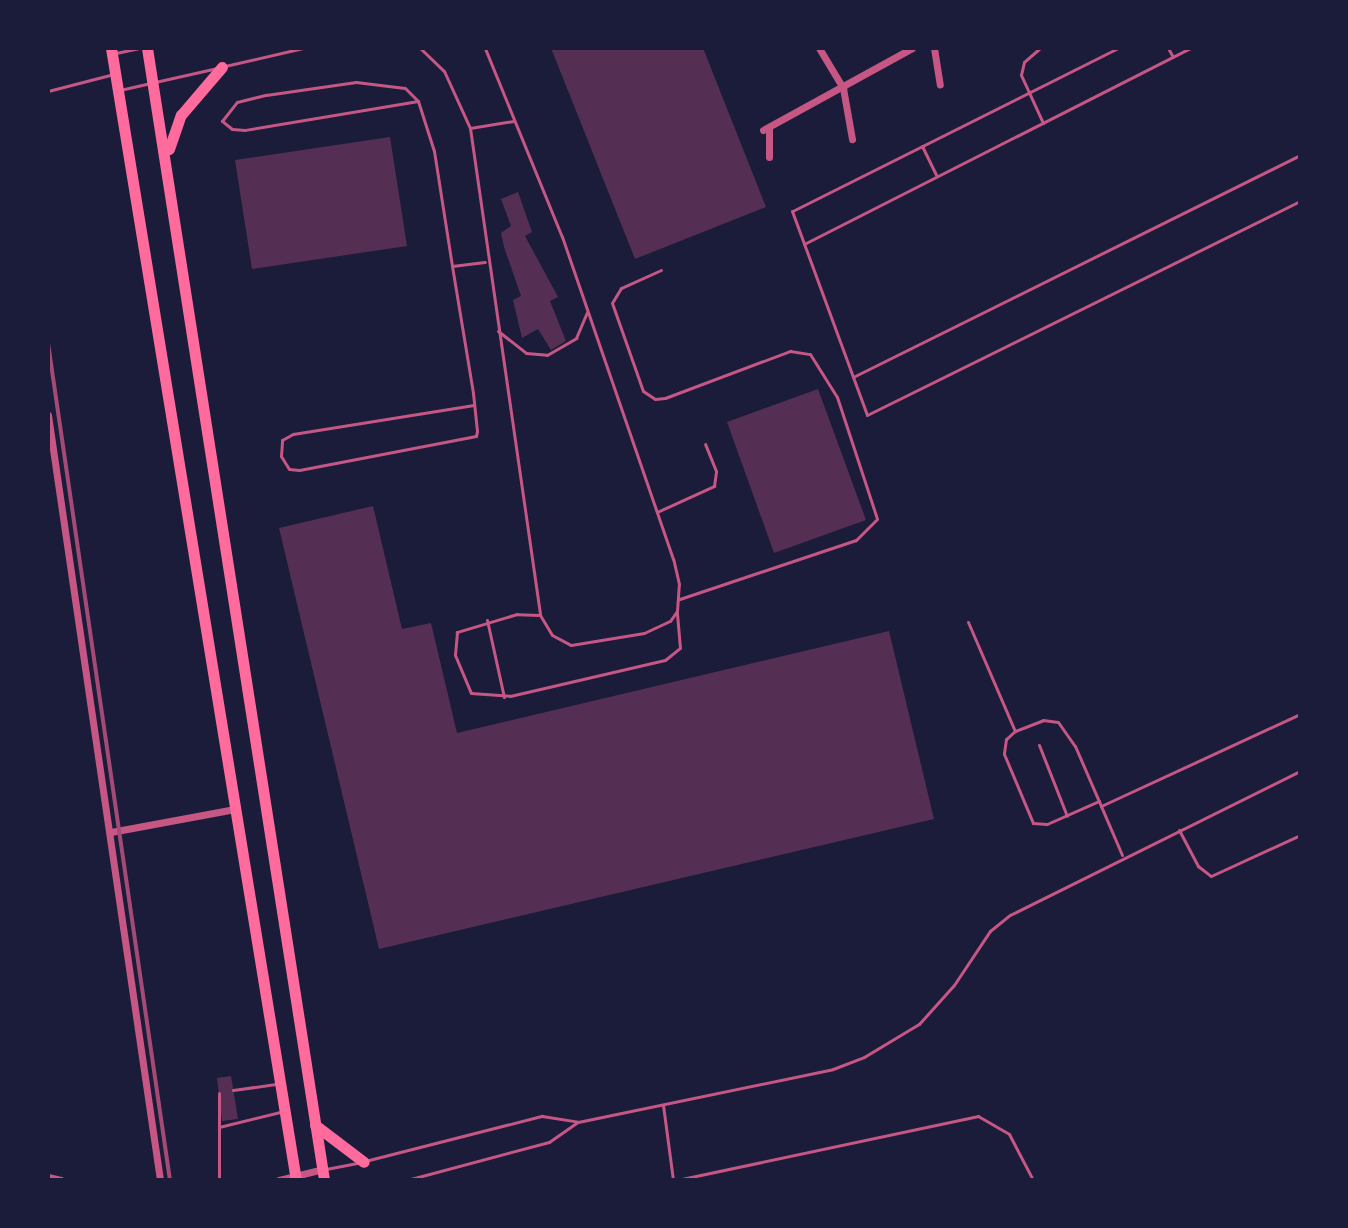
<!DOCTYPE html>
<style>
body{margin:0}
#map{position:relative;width:1348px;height:1228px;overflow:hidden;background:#1b1b3a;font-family:"Archivo Narrow",sans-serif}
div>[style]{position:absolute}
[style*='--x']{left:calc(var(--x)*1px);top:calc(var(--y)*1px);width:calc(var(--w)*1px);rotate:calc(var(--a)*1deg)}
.building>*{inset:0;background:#542f53}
.service>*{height:3px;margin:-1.5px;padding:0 1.5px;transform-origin:1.5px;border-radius:1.5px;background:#c65784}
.minor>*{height:7px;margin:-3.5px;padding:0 3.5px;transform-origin:3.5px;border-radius:3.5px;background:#c65784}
.primary>*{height:11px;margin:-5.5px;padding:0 5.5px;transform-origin:5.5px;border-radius:5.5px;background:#ff6b9d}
.rail>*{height:4px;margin:-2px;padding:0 2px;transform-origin:2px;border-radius:2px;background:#a44b75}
span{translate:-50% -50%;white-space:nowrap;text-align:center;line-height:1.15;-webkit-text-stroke:8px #1b1b3a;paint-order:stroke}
.frame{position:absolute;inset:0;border:50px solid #1b1b3a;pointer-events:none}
</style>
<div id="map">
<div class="building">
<div style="clip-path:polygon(551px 48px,703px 48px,766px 207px,635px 259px)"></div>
<div style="clip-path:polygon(390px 137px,407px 246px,252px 269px,235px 160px)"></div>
<div style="clip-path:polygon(518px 192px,532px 232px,525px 236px,558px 297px,550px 301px,566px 341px,551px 350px,538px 329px,522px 338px,513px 300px,521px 296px,504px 247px,501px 233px,511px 226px,501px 199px)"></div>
<div style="clip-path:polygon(818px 389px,866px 520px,774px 553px,727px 422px)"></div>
<div style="clip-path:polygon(373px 506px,402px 629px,431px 623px,457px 733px,889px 631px,934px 819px,379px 949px,279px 528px)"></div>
<div style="clip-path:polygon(231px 1076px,238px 1119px,222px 1121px,217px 1078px)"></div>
</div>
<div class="service">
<div style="--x:420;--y:48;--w:33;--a:44"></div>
<div style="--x:444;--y:71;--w:63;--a:65.5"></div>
<div style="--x:470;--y:128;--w:492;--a:81.8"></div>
<div style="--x:540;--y:615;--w:23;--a:59"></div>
<div style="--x:552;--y:635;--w:21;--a:28"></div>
<div style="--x:571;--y:645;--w:74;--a:-9.3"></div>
<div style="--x:644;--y:633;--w:29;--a:-25"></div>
<div style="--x:670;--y:621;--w:12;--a:-55"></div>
<div style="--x:677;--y:611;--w:27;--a:-86"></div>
<div style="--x:679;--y:584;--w:26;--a:-103"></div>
<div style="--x:673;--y:559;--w:341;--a:-109"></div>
<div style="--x:562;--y:237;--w:204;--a:-112.2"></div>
<div style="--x:1040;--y:48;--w:21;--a:139"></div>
<div style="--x:1024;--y:62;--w:13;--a:103"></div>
<div style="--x:1021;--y:75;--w:53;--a:65.4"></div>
<div style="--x:1118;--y:48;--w:364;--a:153.4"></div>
<div style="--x:792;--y:211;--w:217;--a:69.8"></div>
<div style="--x:867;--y:415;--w:483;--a:-26.3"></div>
<div style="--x:1168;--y:48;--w:10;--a:61"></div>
<div style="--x:116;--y:53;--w:25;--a:-12"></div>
<div style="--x:225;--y:66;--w:80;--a:-13"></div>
<div style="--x:155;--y:82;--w:64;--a:-12.7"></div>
<div style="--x:120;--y:90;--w:28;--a:-13"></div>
<div style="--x:48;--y:91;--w:64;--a:-14.5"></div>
<div style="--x:418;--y:101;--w:175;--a:170.5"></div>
<div style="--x:245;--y:130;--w:13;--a:-176"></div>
<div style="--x:232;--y:129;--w:13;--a:-141"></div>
<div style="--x:222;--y:121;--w:24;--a:-52"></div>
<div style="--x:237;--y:102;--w:30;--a:-14"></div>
<div style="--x:266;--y:95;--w:91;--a:-8.2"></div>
<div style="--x:356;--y:82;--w:49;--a:7"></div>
<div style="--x:405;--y:88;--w:18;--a:45"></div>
<div style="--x:418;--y:101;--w:52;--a:72.3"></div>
<div style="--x:434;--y:151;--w:116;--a:81.1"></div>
<div style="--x:452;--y:266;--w:33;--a:-7"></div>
<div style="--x:470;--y:128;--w:44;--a:-9.2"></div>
<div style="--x:922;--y:146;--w:32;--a:64"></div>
<div style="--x:804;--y:244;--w:434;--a:-26.9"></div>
<div style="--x:452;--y:266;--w:129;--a:80.6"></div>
<div style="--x:473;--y:393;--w:38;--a:84"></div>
<div style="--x:477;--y:431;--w:5;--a:101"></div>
<div style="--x:476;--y:436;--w:180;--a:169.1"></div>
<div style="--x:299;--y:470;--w:10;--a:-174"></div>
<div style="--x:289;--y:469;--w:15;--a:-122"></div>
<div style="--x:281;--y:456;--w:16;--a:-86"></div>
<div style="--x:282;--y:440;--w:13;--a:-29"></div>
<div style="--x:293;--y:434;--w:183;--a:-9.1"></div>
<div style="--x:661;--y:270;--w:44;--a:155.8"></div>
<div style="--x:621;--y:288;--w:17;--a:121"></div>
<div style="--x:612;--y:303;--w:93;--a:70.6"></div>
<div style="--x:643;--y:391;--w:14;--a:34"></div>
<div style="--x:655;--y:399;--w:10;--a:-6"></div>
<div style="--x:665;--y:398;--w:134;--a:-20.6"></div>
<div style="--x:790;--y:351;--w:20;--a:9"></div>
<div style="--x:810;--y:354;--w:51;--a:57.9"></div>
<div style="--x:837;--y:397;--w:128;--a:71.8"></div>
<div style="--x:877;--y:519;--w:30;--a:135"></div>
<div style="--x:856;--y:540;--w:186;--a:161.5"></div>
<div style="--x:498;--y:331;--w:36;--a:38"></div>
<div style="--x:526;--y:353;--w:21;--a:5"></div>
<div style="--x:547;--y:355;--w:34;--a:-30"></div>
<div style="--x:576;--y:338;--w:28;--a:-67"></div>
<div style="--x:853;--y:377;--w:499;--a:-26.4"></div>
<div style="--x:657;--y:512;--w:63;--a:-24.5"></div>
<div style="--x:714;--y:486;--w:15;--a:-82"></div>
<div style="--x:716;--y:471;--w:29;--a:-112"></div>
<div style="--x:540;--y:615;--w:23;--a:-178"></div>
<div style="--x:517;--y:614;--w:63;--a:163.3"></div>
<div style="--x:457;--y:632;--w:23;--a:95"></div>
<div style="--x:455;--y:655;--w:41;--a:67.2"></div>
<div style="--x:471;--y:693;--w:39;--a:4"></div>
<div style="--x:510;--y:696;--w:159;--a:-13.1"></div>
<div style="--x:665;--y:660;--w:19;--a:-39"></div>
<div style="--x:680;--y:648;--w:36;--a:-95"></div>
<div style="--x:487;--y:620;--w:79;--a:77.6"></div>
<div style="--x:968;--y:622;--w:119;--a:66.7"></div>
<div style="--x:1015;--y:731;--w:30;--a:-21"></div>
<div style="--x:1043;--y:720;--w:15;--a:8"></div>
<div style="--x:1058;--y:722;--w:29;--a:55"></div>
<div style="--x:1075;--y:746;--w:65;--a:66.6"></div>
<div style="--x:1015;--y:731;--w:12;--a:138"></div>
<div style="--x:1006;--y:739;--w:15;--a:98"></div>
<div style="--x:1004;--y:754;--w:75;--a:67.2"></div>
<div style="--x:1033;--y:823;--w:14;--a:4"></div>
<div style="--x:1047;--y:824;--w:57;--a:-23.9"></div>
<div style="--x:1039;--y:745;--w:76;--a:68.5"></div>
<div style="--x:1179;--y:830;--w:41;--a:62.2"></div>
<div style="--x:1198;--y:866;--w:16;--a:38"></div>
<div style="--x:1211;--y:876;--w:98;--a:-24.7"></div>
<div style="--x:1122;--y:855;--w:53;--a:-113.2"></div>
<div style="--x:1101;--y:806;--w:219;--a:-24.8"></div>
<div style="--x:233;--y:1090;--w:43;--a:-7.9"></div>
<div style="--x:219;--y:1093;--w:87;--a:90"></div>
<div style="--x:663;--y:1105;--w:76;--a:82.4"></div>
<div style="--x:219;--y:1127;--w:63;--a:-13.8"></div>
<div style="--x:365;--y:1161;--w:183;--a:-14.3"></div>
<div style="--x:542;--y:1116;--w:36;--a:9"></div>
<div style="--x:578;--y:1122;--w:260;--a:-11.7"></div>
<div style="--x:833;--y:1069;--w:33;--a:-21"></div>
<div style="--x:864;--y:1057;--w:64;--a:-31"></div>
<div style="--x:919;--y:1024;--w:52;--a:-48.1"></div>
<div style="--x:954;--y:985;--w:65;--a:-56.3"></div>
<div style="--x:990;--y:931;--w:26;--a:-39"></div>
<div style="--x:1010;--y:915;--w:324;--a:-26.4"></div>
<div style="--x:326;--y:1169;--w:33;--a:-11"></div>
<div style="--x:407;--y:1180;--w:147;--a:-15"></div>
<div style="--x:549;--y:1142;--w:35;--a:-35"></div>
<div style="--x:593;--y:1180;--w:24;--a:0"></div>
<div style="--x:677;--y:1180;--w:308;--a:-12"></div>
<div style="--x:978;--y:1116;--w:36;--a:30"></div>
<div style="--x:1009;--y:1134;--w:52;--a:62.4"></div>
</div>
<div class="minor">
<div style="--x:819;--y:48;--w:47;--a:59"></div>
<div style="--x:843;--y:88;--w:52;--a:80"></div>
<div style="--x:934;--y:48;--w:37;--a:81"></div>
<div style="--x:763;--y:130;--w:170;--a:-28.8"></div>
<div style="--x:769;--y:157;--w:28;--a:-90"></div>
<div style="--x:48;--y:415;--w:773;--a:81.67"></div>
<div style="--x:111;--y:832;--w:126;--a:-10.5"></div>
<div style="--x:48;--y:1177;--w:13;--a:13"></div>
<div style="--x:279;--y:1180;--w:45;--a:-14"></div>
</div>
<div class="primary">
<div style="--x:111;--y:48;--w:1147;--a:80.72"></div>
<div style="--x:147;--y:48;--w:1146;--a:81.11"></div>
<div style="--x:169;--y:149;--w:36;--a:-71"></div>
<div style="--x:181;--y:115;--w:63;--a:-49.5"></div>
<div style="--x:315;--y:1125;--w:61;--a:37.1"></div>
</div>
<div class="rail">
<div style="--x:48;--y:343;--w:846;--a:81.71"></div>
</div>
<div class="frame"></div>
</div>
